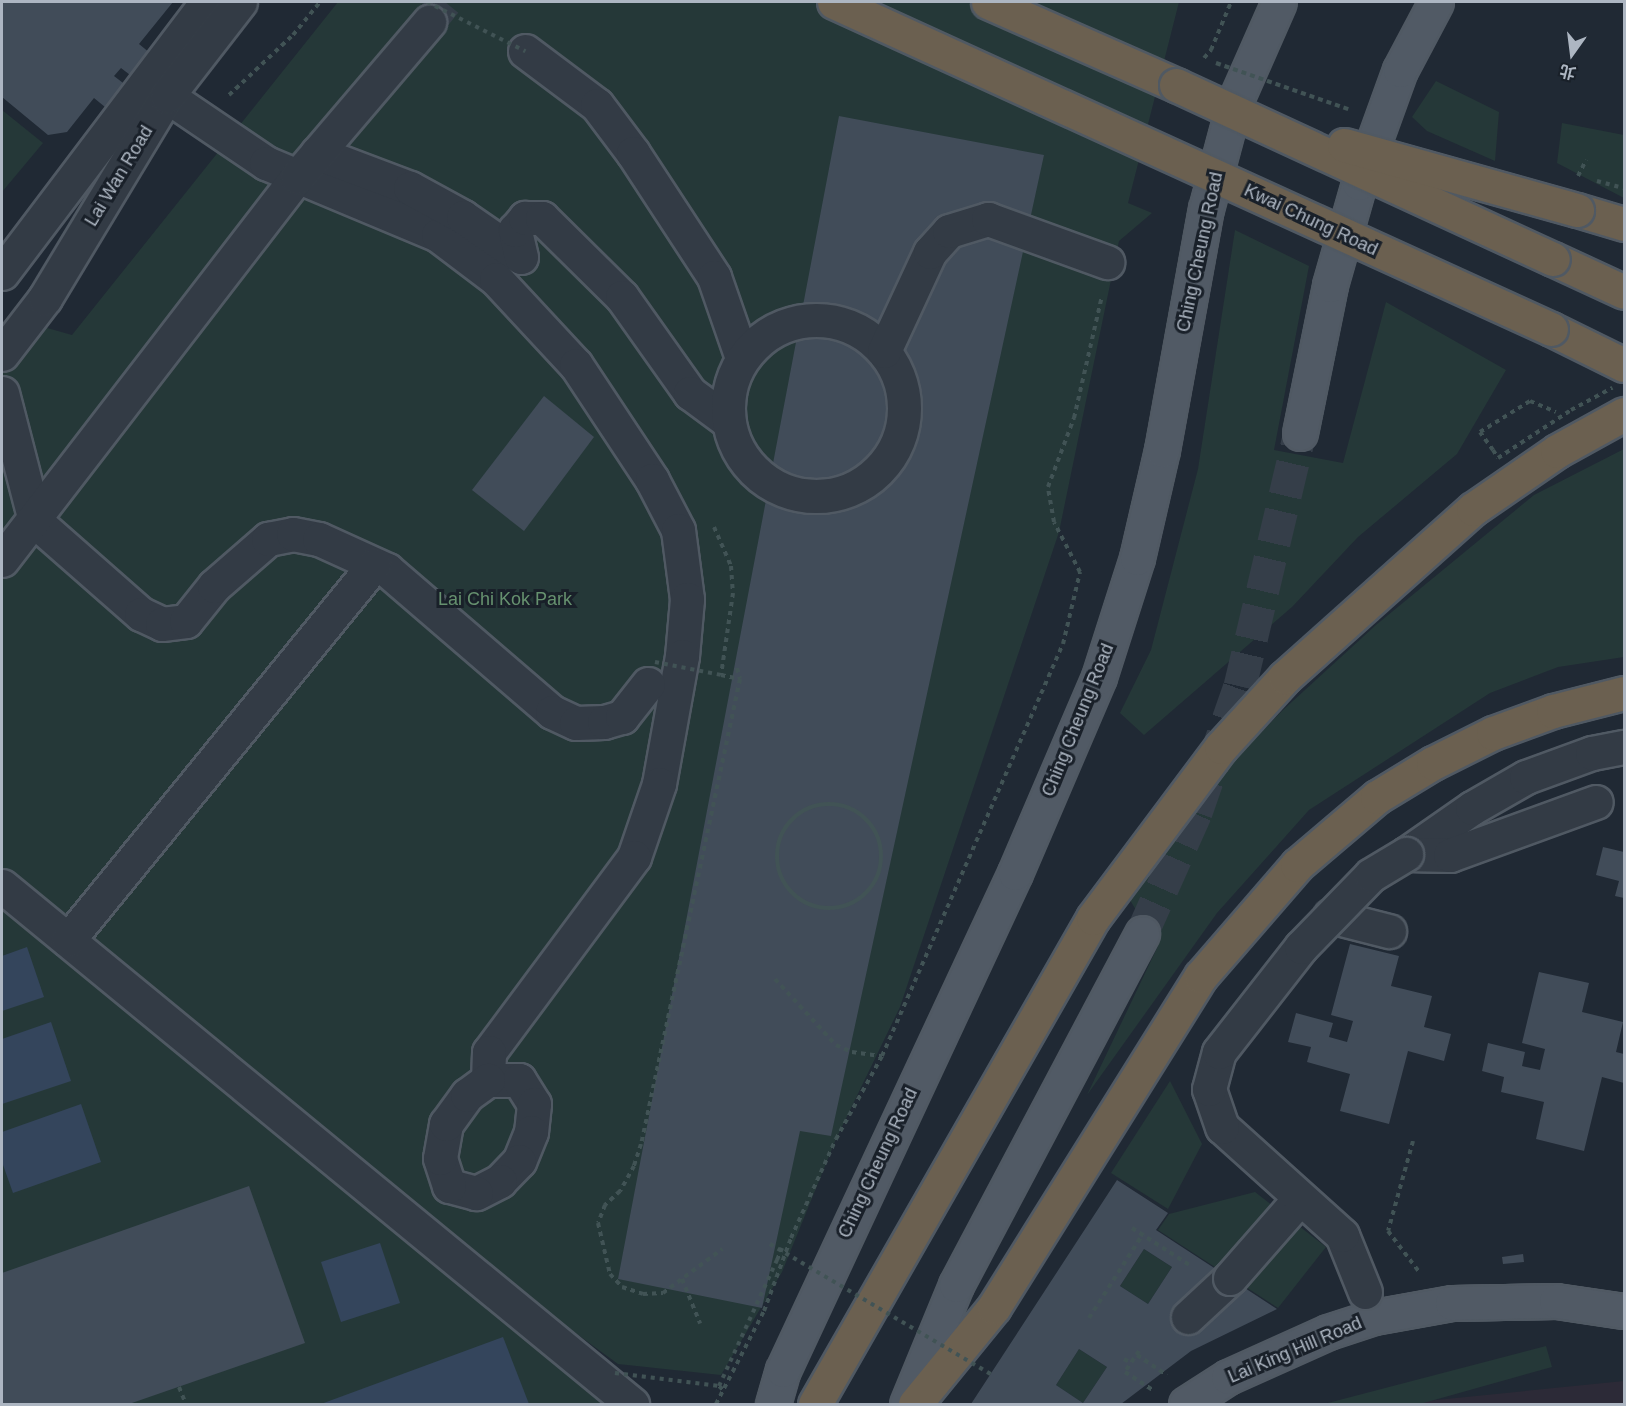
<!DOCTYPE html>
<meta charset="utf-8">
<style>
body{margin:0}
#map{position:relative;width:1626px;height:1406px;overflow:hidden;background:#202934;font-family:Helvetica,"Noto Sans TC",sans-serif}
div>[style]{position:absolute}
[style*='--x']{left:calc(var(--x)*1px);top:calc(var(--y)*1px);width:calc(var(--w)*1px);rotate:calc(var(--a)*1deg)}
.medical>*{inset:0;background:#2c2a37}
.green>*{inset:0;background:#253838}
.water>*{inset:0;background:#34455c}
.building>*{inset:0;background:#414c59}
.minor-tunnel>*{height:33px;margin-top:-16.5px;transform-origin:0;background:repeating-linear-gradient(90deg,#353e49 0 33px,transparent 0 49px)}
.major-tunnel>*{height:33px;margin-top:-16.5px;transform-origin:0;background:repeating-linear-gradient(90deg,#353e49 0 33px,transparent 0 49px)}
.path>*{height:4px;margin-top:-2px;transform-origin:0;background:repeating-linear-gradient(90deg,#415355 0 4.5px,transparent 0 9px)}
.path>.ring{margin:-2px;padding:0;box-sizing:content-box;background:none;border:4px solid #415355;border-radius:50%}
.roads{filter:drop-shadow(2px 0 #505963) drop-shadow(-2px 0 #505963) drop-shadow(0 2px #505963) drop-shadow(0 -2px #505963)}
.minor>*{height:33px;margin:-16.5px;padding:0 16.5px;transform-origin:16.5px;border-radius:16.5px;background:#333b45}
.minor>.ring{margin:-16.5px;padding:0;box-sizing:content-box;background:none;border:33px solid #333b45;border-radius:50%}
.major>*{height:33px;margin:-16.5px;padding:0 16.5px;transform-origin:16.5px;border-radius:16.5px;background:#515a65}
.highway>*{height:33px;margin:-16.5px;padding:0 16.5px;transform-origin:16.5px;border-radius:16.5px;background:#6b6050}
.path-bridge>*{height:4px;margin-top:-2px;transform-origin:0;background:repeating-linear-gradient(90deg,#415355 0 4.5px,transparent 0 9px)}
.bridges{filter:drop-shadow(2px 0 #505963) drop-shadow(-2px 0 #505963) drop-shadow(0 2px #505963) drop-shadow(0 -2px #505963)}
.minor-bridge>*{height:33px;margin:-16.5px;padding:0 16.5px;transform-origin:16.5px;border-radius:16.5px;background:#333b45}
.highway-bridge>*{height:33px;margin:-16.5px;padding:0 16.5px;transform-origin:16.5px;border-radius:16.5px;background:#6b6050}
span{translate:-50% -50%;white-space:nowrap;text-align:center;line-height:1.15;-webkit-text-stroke:6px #192029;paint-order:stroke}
.street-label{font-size:18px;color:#adb6c2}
.park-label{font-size:18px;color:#66916f}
.frame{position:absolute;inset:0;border:3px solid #adb6c2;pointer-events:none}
.north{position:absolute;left:1542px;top:24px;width:60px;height:60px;-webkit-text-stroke:4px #192029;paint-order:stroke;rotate:194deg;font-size:16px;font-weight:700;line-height:24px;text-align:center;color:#adb6c2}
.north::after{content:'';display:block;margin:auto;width:21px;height:27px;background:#adb6c2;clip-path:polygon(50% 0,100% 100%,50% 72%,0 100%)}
</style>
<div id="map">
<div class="medical">
<div style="clip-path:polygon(1624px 1381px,1624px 1404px,1396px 1404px)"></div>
</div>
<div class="green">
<div style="clip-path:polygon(338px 2px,1179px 2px,1128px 203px,1152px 213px,1119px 241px,1059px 532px,900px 1007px,836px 1139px,782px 1272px,721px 1375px,618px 1364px,466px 1253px,614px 1404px,2px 1404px,2px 358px,33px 324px,72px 335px)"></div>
<div style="clip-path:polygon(1436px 81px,1499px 112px,1495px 161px,1427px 131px,1412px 117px)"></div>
<div style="clip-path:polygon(2px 110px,43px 143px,2px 192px)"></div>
<div style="clip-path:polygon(1562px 123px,1624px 135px,1624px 198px,1557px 163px)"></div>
<div style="clip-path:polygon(1235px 230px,1309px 266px,1274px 450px,1343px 463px,1386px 302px,1506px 370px,1457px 454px,1358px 537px,1292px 607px,1144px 735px,1120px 713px,1151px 650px,1198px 469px)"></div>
<div style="clip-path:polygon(1624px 449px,1624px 657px,1558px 667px,1490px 693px,1309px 810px,1217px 913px,1087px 1095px,1158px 946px,1125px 892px,1214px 781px,1282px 711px,1376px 625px,1534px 495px)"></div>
<div style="clip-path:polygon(1170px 1081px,1202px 1144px,1168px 1209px,1111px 1173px)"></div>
<div style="clip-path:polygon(1255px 1192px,1326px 1247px,1278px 1308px,1158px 1230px,1169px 1214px)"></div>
<div style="clip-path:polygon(1144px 1249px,1172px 1267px,1148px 1304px,1120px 1286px)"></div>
<div style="clip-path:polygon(1546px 1346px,1552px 1367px,1420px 1404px,1324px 1404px)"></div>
<div style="clip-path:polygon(1079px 1349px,1107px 1367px,1083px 1403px,1056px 1385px)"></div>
</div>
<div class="water">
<div style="clip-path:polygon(27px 947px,44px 997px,2px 1011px,2px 956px)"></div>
<div style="clip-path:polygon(51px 1022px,71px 1081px,2px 1104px,2px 1039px)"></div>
<div style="clip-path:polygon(81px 1104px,101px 1162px,13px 1193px,2px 1162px,2px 1132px)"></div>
<div style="clip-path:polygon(380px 1243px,400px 1303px,341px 1322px,321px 1262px)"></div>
<div style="clip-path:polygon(503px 1337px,529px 1404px,321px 1404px)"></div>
</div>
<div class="building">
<div style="clip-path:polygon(2px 2px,173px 2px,139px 44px,161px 62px,134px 78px,121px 68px,114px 76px,127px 86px,116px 116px,94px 98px,67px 132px,48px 135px,2px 97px)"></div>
<div style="clip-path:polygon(839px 116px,1044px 155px,831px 1136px,800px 1131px,762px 1308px,618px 1279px)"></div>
<div style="clip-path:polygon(544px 396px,594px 437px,524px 531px,472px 490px)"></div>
<div style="clip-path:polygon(1603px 847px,1624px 852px,1624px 898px,1615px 896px,1619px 881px,1596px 875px)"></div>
<div style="clip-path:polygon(1350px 944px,1399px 956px,1391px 986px,1432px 996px,1424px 1027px,1451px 1034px,1444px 1061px,1408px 1051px,1389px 1124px,1340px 1111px,1350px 1074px,1307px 1062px,1311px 1047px,1288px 1042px,1296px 1013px,1333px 1023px,1329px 1037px,1347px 1042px,1353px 1021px,1331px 1015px)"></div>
<div style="clip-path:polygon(1539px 972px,1589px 983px,1582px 1012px,1623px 1022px,1616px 1052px,1624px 1054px,1624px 1083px,1602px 1077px,1584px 1151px,1536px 1139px,1544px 1102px,1501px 1092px,1504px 1077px,1482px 1071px,1488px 1043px,1525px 1052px,1522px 1066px,1540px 1070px,1545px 1049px,1522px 1043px)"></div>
<div style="clip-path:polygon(evenodd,1117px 1180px,1168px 1213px,1156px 1230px,1277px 1309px,1191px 1351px,1121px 1404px,971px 1404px,1117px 1180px,1144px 1249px,1172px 1267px,1148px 1304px,1120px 1286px,1144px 1249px,1117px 1180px,1079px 1349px,1107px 1367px,1083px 1403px,1056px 1385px,1079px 1349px)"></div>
<div style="clip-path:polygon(249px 1186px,305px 1343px,129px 1404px,2px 1404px,2px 1273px)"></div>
<div style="clip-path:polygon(1523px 1254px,1524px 1262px,1503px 1264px,1502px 1257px)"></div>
</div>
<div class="minor-tunnel">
<div style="--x:429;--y:22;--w:26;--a:-51"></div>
</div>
<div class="major-tunnel">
<div style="--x:1142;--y:933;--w:133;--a:-65.9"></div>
<div style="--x:1196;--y:812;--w:133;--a:-70.8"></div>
<div style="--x:1240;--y:686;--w:260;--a:-76.7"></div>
</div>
<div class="path">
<div style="--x:1204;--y:58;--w:11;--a:-49"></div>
<div style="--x:1211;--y:50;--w:52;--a:-67.4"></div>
<div style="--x:229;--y:95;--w:88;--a:-43.2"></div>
<div style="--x:293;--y:35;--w:43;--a:-50.7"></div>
<div style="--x:1578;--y:176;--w:18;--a:-63"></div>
<div style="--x:1493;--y:450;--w:22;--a:-126"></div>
<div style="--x:1480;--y:432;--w:59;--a:-31.8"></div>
<div style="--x:1530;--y:401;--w:28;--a:23"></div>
<div style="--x:714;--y:527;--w:43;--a:66.4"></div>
<div style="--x:731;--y:566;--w:27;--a:86"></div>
<div style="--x:733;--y:593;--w:83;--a:98.3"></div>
<div style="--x:721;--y:675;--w:19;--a:12"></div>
<div style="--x:740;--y:679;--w:475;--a:102"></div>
<div style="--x:641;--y:1144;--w:23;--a:108"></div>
<div style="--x:634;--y:1166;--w:29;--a:119"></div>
<div style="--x:620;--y:1191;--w:21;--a:137"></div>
<div style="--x:605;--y:1205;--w:19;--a:111"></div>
<div style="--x:598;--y:1223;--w:52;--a:76.8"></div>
<div style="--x:610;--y:1274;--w:18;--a:47"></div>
<div style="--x:622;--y:1287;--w:22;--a:18"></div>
<div style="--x:643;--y:1294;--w:20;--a:-3"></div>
<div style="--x:663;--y:1293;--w:74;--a:-36.7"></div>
<div style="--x:737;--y:668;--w:11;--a:75"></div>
<div class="ring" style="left:777px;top:804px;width:100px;height:100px"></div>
<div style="--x:775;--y:979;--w:90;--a:47.3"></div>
<div style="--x:836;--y:1045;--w:17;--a:24"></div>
<div style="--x:852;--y:1052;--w:30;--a:8"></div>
<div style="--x:1413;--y:1141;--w:93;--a:105.5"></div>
<div style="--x:1388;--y:1231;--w:53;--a:52.7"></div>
<div style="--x:1132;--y:1228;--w:70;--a:32.8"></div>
<div style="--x:777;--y:1260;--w:13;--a:-67"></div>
<div style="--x:682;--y:1279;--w:48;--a:67.8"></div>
<div style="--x:1089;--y:1318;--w:100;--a:-57.3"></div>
<div style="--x:1139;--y:1351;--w:25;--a:124"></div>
<div style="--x:1125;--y:1372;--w:33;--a:33"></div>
<div style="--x:1137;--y:1355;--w:36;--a:34"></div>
<div style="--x:1124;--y:1359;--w:8;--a:30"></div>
<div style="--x:719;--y:1386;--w:7;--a:45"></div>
<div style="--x:179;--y:1387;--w:18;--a:68"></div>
<div style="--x:716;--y:1404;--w:105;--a:-62.7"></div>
<div style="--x:764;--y:1311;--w:78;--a:-69.7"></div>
<div style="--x:791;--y:1238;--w:109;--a:-65.6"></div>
<div style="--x:836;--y:1139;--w:95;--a:-61"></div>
<div style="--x:882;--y:1056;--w:450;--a:-66.3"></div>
<div style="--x:1063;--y:644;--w:74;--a:-76.7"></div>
<div style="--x:1080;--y:572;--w:56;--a:-117.5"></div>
<div style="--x:1054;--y:522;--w:36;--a:-100"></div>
<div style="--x:1048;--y:487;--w:74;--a:-69.4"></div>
<div style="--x:1074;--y:418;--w:125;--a:-77.1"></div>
</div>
<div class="roads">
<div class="minor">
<div style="--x:525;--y:51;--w:90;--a:36.9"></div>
<div style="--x:597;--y:105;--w:60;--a:53.1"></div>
<div style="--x:633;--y:153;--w:148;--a:56.8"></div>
<div style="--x:714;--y:277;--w:86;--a:70.9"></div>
<div style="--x:167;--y:96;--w:120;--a:34.1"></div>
<div style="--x:266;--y:163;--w:186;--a:22.7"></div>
<div style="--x:438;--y:235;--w:73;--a:37.2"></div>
<div style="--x:496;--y:279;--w:117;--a:47.1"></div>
<div style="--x:576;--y:365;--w:138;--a:56.5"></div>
<div style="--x:652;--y:480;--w:56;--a:62.5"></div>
<div style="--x:678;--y:530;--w:70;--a:82.6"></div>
<div style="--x:687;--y:599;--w:57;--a:95"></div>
<div style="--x:682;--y:656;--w:130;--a:100.2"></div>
<div style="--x:659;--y:784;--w:77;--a:108.9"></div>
<div style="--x:634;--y:857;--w:243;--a:126.6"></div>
<div style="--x:489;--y:1052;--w:28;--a:92"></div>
<div style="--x:317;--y:153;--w:99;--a:20.6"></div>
<div style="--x:410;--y:188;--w:60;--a:28.7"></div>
<div style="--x:463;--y:217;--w:70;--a:34.6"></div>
<div style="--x:521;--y:257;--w:28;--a:-103"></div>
<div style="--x:515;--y:230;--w:16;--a:-50"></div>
<div style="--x:525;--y:218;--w:17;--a:0"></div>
<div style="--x:542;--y:218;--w:112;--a:44.6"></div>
<div style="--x:622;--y:297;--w:118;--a:54.7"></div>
<div style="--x:690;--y:393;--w:47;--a:36.4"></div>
<div style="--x:2;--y:273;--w:340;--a:-52.9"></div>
<div class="ring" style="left:728px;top:320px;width:143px;height:143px"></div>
<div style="--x:884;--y:351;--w:109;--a:-65.1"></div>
<div style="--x:930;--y:252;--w:28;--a:-48"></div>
<div style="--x:949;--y:231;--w:41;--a:-17.1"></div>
<div style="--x:988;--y:219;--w:127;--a:19.9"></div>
<div style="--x:2;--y:354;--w:71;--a:-52.5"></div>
<div style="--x:45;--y:298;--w:236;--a:-58.9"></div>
<div style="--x:167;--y:96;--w:119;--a:-52.2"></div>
<div style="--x:2;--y:393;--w:132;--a:75.5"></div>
<div style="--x:35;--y:521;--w:141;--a:41.3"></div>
<div style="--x:141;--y:614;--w:23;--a:25"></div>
<div style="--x:162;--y:624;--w:24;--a:-7"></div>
<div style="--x:186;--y:621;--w:45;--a:-51.3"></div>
<div style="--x:214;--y:586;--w:72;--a:-41"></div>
<div style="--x:268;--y:539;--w:25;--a:-11"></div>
<div style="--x:293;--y:534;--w:26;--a:11"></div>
<div style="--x:319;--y:539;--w:75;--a:24.5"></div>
<div style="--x:387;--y:570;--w:218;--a:40.7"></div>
<div style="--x:552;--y:712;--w:26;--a:25"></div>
<div style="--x:576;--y:723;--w:28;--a:-2"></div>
<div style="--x:604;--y:722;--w:19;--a:-16"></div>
<div style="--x:622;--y:717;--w:42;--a:-51.8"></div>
<div style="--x:2;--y:560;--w:483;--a:-52.4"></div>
<div style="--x:297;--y:177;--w:204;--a:-49.6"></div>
<div style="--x:1406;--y:854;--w:80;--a:-34.9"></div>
<div style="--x:1472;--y:808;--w:62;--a:-29.9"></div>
<div style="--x:1526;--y:777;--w:70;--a:-20"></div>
<div style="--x:1592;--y:753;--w:33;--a:-11"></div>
<div style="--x:1406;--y:854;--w:44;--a:1.3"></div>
<div style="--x:1450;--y:855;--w:155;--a:-20"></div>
<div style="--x:2;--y:886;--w:816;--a:39.43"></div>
<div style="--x:1330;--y:916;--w:61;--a:14.3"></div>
<div style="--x:68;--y:940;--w:484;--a:-50.8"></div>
<div style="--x:488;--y:1080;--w:31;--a:0"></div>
<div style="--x:519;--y:1080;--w:28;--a:58"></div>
<div style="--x:534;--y:1104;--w:28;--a:96"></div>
<div style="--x:531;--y:1132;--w:31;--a:112"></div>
<div style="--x:519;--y:1161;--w:28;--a:134"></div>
<div style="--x:500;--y:1181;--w:27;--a:153"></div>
<div style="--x:476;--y:1193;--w:28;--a:-165"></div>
<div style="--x:449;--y:1186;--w:29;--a:-108"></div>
<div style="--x:440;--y:1158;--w:35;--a:-80"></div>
<div style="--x:446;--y:1124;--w:36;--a:-54"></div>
<div style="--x:467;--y:1095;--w:26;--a:-36"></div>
<div style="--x:1188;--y:1317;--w:57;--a:-42.9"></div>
</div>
<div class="major">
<div style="--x:1300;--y:433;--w:151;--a:-78.5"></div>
<div style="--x:1330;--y:285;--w:106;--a:-74.1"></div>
<div style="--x:1359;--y:183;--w:120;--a:-70.1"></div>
<div style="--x:1400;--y:70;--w:77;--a:-62.1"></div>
<div style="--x:773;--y:1404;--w:35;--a:-74"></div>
<div style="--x:783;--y:1370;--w:548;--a:-64.98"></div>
<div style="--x:1015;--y:873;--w:213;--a:-66.8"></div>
<div style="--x:1099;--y:677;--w:125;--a:-72.3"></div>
<div style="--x:1137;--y:558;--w:111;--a:-77"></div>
<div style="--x:1162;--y:450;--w:245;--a:-79.7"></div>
<div style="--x:1206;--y:209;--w:109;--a:-75.1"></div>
<div style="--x:1234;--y:104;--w:111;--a:-66.2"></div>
<div style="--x:907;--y:1404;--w:129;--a:-67.6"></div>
<div style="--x:956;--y:1285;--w:398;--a:-62.1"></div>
<div style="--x:1186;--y:1404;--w:50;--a:-32.7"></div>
<div style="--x:1228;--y:1377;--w:110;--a:-24.2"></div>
<div style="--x:1328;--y:1332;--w:48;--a:-18.1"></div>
<div style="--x:1374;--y:1317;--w:79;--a:-10.2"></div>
<div style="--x:1452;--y:1303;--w:104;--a:-1.1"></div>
<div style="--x:1556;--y:1301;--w:69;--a:8.4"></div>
</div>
<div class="highway">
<div style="--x:988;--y:2;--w:206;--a:23.8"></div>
<div style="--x:1577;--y:210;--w:49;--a:16.6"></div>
<div style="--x:1553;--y:259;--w:78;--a:24.9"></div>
<div style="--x:1551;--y:329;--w:81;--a:26.3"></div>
<div style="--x:815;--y:1404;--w:560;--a:-60.23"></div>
<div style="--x:1093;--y:918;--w:214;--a:-53.2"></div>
<div style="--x:1221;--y:747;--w:95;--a:-47.6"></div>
<div style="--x:1285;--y:677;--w:252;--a:-41.8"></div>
<div style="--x:1473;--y:509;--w:102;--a:-34.6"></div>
<div style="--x:1557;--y:451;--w:77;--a:-28.9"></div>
<div style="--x:915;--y:1404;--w:125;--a:-50.8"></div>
<div style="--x:994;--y:1307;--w:390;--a:-58"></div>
<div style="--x:1201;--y:976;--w:147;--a:-49.1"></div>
<div style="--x:1297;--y:865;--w:105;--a:-40.4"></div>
<div style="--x:1377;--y:797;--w:66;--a:-31.3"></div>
<div style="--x:1433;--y:763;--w:67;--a:-26.6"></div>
<div style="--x:1493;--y:733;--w:64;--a:-20.1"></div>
<div style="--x:1553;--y:711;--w:73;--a:-14.2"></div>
</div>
</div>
<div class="path-bridge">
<div style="--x:427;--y:2;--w:110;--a:26.6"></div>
<div style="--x:1216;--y:63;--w:140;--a:19.2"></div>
<div style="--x:1597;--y:181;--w:28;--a:15"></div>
<div style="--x:1493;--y:450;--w:9;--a:58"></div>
<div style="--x:1498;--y:458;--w:87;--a:-33.3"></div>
<div style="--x:1571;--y:410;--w:47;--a:-28.2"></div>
<div style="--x:655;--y:662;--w:67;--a:11.1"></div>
<div style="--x:770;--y:1244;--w:256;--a:30.5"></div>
<div style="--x:615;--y:1373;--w:105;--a:7.1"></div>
<div style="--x:719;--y:1386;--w:139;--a:-65.3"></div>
</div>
<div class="bridges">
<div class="minor-bridge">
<div style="--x:1230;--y:1278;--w:106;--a:-48.8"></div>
<div style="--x:1365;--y:1292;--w:61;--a:-112"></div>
<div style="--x:1342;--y:1235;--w:161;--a:-138"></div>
<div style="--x:1222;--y:1127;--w:40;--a:-108.9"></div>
<div style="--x:1209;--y:1089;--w:38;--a:-75"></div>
<div style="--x:1219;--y:1052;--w:133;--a:-52"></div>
<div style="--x:1301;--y:947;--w:100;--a:-45.8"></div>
<div style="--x:1371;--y:875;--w:41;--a:-31"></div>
</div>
<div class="highway-bridge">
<div style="--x:834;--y:2;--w:788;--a:24.52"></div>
<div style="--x:1176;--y:85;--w:415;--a:24.8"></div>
<div style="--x:1344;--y:145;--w:242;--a:15.6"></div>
</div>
</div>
<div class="street-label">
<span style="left:119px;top:176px;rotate:-59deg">Lai Wan Road</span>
<span style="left:1311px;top:220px;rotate:25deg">Kwai Chung Road</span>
<span style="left:1200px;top:252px;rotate:-78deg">Ching Cheung Road</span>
<span style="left:1078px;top:720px;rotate:-68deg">Ching Cheung Road</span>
<span style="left:878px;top:1163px;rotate:-65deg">Ching Cheung Road</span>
<span style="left:1295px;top:1350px;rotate:-23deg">Lai King Hill Road</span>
</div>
<div class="park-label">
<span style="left:505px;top:599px">Lai Chi Kok Park</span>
</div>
<div class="frame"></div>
<div class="north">北</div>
</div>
